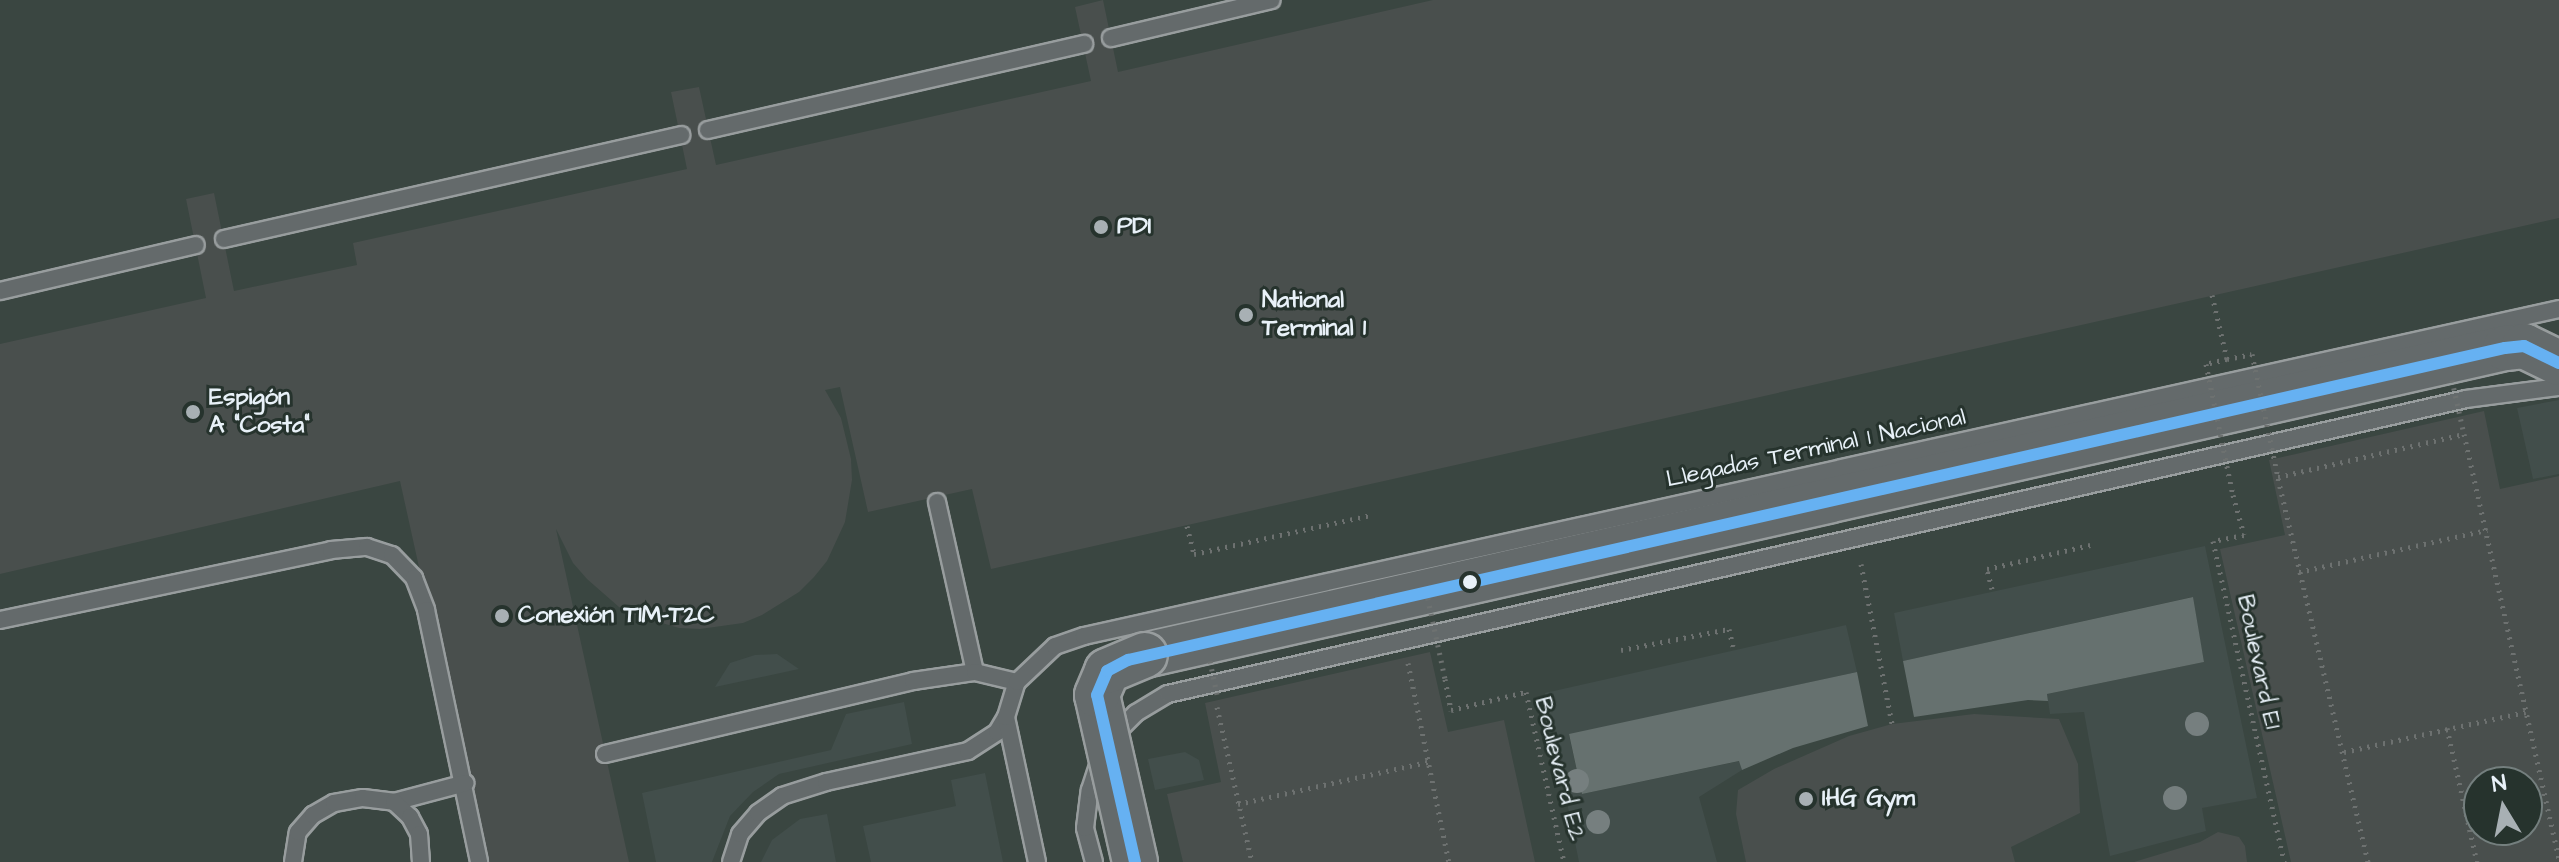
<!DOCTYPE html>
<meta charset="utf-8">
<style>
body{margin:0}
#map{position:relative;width:2559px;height:862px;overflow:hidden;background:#313835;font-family:"Architects Daughter",sans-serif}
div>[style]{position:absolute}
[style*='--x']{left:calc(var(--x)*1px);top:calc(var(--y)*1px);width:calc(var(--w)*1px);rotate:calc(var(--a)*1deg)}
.built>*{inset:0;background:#3a4641}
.green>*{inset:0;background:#424e4b}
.water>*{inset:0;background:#66716f}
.building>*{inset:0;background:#494f4d}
.path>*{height:5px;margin-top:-2.5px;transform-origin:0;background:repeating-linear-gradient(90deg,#6d7170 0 2px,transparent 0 8px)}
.roads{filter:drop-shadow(2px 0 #989d9e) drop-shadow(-2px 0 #989d9e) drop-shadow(0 2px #989d9e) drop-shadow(0 -2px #989d9e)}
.service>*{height:16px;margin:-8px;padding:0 8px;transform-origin:8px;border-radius:8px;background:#646a6b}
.trunk>*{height:44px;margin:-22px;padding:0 22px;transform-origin:22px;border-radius:22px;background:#646a6b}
.path-bridge>*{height:5px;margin-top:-2.5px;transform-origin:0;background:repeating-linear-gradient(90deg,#6d7170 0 2px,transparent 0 8px)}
.bridges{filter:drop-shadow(2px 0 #989d9e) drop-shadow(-2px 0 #989d9e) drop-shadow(0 2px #989d9e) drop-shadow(0 -2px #989d9e)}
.trunk-bridge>*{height:44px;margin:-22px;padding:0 22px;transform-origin:22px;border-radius:22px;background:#646a6b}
.bus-1>*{height:12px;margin:-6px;padding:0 6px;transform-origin:6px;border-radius:6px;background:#66b1f2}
.trees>*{width:24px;height:24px;margin:-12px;border-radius:50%;background:#767f7f}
.dots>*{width:22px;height:22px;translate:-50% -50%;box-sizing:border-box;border:4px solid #26332d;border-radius:50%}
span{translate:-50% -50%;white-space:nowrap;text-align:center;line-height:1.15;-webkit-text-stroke:6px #26332d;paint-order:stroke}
.poi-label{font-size:24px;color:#e8f1f8;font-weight:700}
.left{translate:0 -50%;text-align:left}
.street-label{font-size:24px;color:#e8f1f8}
.north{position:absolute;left:2463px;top:766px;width:80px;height:80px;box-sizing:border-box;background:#26332d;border:2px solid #747f7e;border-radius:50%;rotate:350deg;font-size:22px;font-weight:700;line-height:32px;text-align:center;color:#e8f1f8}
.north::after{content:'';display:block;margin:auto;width:28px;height:36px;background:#a8b0b4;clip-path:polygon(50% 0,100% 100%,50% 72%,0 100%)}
</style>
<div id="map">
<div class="built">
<div style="clip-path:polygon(evenodd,0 0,2559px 0,2559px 862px,0 862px,0 0,2479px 782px,2527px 782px,2527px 830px,2479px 830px,2479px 782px)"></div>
</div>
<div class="green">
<div style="clip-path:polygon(2559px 400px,2559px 474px,2533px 479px,2517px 408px)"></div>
<div style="clip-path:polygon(2205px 546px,2257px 798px,2202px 808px,2206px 831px,2110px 856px,2084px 712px,2050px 714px,2047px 694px,2204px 662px,2192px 597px,1903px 661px,1894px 613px)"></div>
<div style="clip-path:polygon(1846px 625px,1857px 672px,1569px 735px,1582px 794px,1740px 761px,1742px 770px,1699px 797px,1717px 862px,1579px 862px,1545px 693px)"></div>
<div style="clip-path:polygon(777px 654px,799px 669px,715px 687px,730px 663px,755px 655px)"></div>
<div style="clip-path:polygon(904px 702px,912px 744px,779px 774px,753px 792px,730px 816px,712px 862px,656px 862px,642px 793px,831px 750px,846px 714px)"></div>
<div style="clip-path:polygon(1185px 752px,1199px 760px,1204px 780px,1155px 790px,1148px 759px)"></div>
<div style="clip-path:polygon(985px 773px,1003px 862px,871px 862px,863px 826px,956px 806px,951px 780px)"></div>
<div style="clip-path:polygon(827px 814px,836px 862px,761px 862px,772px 840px,800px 819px)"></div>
</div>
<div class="water">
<div style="clip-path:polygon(2193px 597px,2204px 662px,2047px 694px,2048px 701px,2028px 700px,1914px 717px,1903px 661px)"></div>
<div style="clip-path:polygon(1857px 672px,1868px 726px,1793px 748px,1742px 770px,1739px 761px,1582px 794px,1569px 734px)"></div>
</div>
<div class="building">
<div style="clip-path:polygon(1103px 0,1118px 72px,1433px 0,2559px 0,2559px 218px,991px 569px,972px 489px,868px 512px,840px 387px,825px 390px,841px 418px,851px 459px,852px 480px,845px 522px,827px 561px,814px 577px,799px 592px,762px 615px,743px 623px,700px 629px,679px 628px,638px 616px,619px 607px,587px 579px,573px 563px,556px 529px,629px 862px,484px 862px,400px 481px,0 574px,0 344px,206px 298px,186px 199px,214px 193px,234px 291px,357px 265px,353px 243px,687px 169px,671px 92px,699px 87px,716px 165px,1091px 81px,1075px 7px)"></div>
<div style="clip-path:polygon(evenodd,2484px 411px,2500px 489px,2559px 476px,2559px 862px,2291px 862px,2220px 549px,2285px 535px,2269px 460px,2484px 411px,2479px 782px,2527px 782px,2527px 830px,2479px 830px,2479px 782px)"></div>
<div style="clip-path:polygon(1430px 652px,1448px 732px,1504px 720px,1535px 862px,1183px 862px,1167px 794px,1221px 782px,1205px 703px)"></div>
<div style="clip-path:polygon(1974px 714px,2059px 719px,2078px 764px,2080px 813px,2011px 847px,2015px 862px,1746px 862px,1736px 814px,1738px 790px,1774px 769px,1849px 736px,1892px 724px)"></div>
<div style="clip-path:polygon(2218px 832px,2239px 837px,2245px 846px,2247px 862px,2134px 862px,2200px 842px)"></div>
</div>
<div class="path">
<div style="--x:2233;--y:495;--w:41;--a:74.6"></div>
<div style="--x:2244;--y:535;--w:32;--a:169"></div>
<div style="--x:2213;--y:541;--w:329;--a:77.5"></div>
<div style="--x:1187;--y:526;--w:29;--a:76"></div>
<div style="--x:1194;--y:554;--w:182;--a:-12.4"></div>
<div style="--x:1861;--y:564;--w:163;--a:79"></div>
<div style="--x:2299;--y:572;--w:193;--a:-12.6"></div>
<div style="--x:1992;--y:589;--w:21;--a:-104"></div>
<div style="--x:1987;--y:569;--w:106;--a:-13.1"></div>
<div style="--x:1621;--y:650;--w:110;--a:-11"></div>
<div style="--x:1729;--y:629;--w:18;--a:77"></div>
<div style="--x:1408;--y:663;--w:203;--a:78.4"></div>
<div style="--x:1445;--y:679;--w:32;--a:79"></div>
<div style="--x:1451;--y:710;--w:77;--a:-13.5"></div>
<div style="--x:1526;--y:692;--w:174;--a:77.4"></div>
<div style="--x:1217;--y:707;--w:159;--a:77.3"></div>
<div style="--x:2447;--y:728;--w:137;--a:77.4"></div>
<div style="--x:2344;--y:752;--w:186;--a:-12.4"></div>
<div style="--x:1238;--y:804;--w:195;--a:-12.5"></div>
<div style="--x:2368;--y:862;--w:395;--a:-103.2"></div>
<div style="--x:2278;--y:477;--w:191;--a:-13"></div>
<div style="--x:2464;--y:434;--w:436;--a:77.4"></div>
</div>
<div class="roads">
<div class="service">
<div style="--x:1111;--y:38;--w:165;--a:-13.3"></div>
<div style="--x:708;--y:130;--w:386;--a:-12.9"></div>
<div style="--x:224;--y:239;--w:469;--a:-12.8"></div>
<div style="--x:0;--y:291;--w:201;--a:-13.2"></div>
<div style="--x:937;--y:502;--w:174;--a:77.4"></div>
<div style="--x:0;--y:620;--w:338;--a:-11.9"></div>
<div style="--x:331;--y:550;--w:36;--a:-5"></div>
<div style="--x:367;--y:547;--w:26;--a:18"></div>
<div style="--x:392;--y:555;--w:32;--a:46"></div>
<div style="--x:414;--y:578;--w:34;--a:69"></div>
<div style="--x:426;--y:610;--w:258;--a:78.1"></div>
<div style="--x:1111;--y:738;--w:35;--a:-45"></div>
<div style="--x:1136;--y:713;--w:37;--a:-31"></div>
<div style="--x:1168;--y:694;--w:1331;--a:-12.8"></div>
<div style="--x:2466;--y:399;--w:94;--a:-7.4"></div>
<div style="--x:605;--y:754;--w:317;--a:-13.3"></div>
<div style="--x:913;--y:681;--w:63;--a:-8.3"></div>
<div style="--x:975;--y:672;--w:43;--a:13.4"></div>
<div style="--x:394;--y:802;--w:74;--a:-14.8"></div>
<div style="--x:293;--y:862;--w:30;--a:-81"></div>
<div style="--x:298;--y:832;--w:23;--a:-49"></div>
<div style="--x:313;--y:815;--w:24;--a:-30"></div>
<div style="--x:334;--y:803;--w:29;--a:-10"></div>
<div style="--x:363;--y:798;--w:31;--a:7"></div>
<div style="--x:394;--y:802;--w:22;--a:43"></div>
<div style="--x:410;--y:817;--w:19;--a:62"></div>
<div style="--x:419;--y:834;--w:28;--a:86"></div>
<div style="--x:731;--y:862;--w:29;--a:-72"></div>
<div style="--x:740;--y:834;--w:28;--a:-49"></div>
<div style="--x:758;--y:813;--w:29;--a:-35"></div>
<div style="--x:782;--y:796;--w:46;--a:-17.7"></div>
<div style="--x:826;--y:782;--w:145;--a:-12.3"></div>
<div style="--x:968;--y:751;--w:35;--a:-33"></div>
<div style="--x:997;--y:732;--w:17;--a:-59"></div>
<div style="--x:1037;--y:862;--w:148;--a:-102.1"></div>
<div style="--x:1006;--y:717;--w:37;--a:-73"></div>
<div style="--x:1017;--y:682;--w:52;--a:-43.5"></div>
<div style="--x:1055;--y:646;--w:31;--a:-19"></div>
<div style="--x:1084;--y:636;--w:1511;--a:-12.5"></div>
<div style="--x:1094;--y:862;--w:35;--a:-105"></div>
<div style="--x:1085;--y:828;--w:38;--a:-83"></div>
<div style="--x:1090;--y:790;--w:33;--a:-72"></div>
</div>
<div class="trunk">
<div style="--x:1145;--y:655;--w:1394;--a:-12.72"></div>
<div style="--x:2505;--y:348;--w:19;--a:-6"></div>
<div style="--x:2524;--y:346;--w:39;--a:26"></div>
</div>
</div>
<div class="path-bridge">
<div style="--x:2212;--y:295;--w:66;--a:76.8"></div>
<div style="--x:2227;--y:359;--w:22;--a:167"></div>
<div style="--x:2206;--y:364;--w:134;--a:78.4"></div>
<div style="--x:2227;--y:359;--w:25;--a:-11"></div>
<div style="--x:2252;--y:354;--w:126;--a:78.1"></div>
<div style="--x:2452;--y:380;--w:55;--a:77.5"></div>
<div style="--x:1426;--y:590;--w:91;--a:77.9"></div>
<div style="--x:1210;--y:661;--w:38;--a:78"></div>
</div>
<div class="bridges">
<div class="trunk-bridge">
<div style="--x:1135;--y:862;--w:171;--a:-102.8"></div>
<div style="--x:1097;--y:695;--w:26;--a:-67"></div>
<div style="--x:1107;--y:671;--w:41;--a:-22.8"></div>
</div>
</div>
<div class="bus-1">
<div style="--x:1135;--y:862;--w:171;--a:-102.8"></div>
<div style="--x:1097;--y:695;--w:26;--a:-67"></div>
<div style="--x:1107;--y:671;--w:24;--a:-28"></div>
<div style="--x:1128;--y:660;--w:1412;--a:-12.77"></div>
<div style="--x:2505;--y:348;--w:19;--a:-6"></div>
<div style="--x:2524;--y:346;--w:39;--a:26"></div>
</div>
<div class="trees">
<div style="left:2197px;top:724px"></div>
<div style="left:1577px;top:781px"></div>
<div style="left:2175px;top:798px"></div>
<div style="left:1598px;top:822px"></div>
</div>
<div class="dots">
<div style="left:1101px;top:227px;background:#a8b0b4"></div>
<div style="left:1246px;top:315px;background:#a8b0b4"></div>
<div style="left:193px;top:412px;background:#a8b0b4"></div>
<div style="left:1470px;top:582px;background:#e8f1f8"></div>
<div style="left:502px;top:616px;background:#a8b0b4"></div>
<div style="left:1806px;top:799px;background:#a8b0b4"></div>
</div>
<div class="poi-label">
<span class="left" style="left:1117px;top:227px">PDI</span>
<span class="left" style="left:1262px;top:315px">National<br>Terminal 1</span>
<span class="left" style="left:209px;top:412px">Espigón<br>A "Costa"</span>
<span class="left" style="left:518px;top:616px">Conexión T1M-T2C</span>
<span class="left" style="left:1822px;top:799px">IHG Gym</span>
</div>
<div class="street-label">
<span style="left:1816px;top:449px;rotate:-12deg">Llegadas Terminal 1 Nacional</span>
<span style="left:2258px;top:662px;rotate:78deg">Boulevard E1</span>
<span style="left:1559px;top:769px;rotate:76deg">Boulevard E2</span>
</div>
<div class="north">N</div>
</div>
